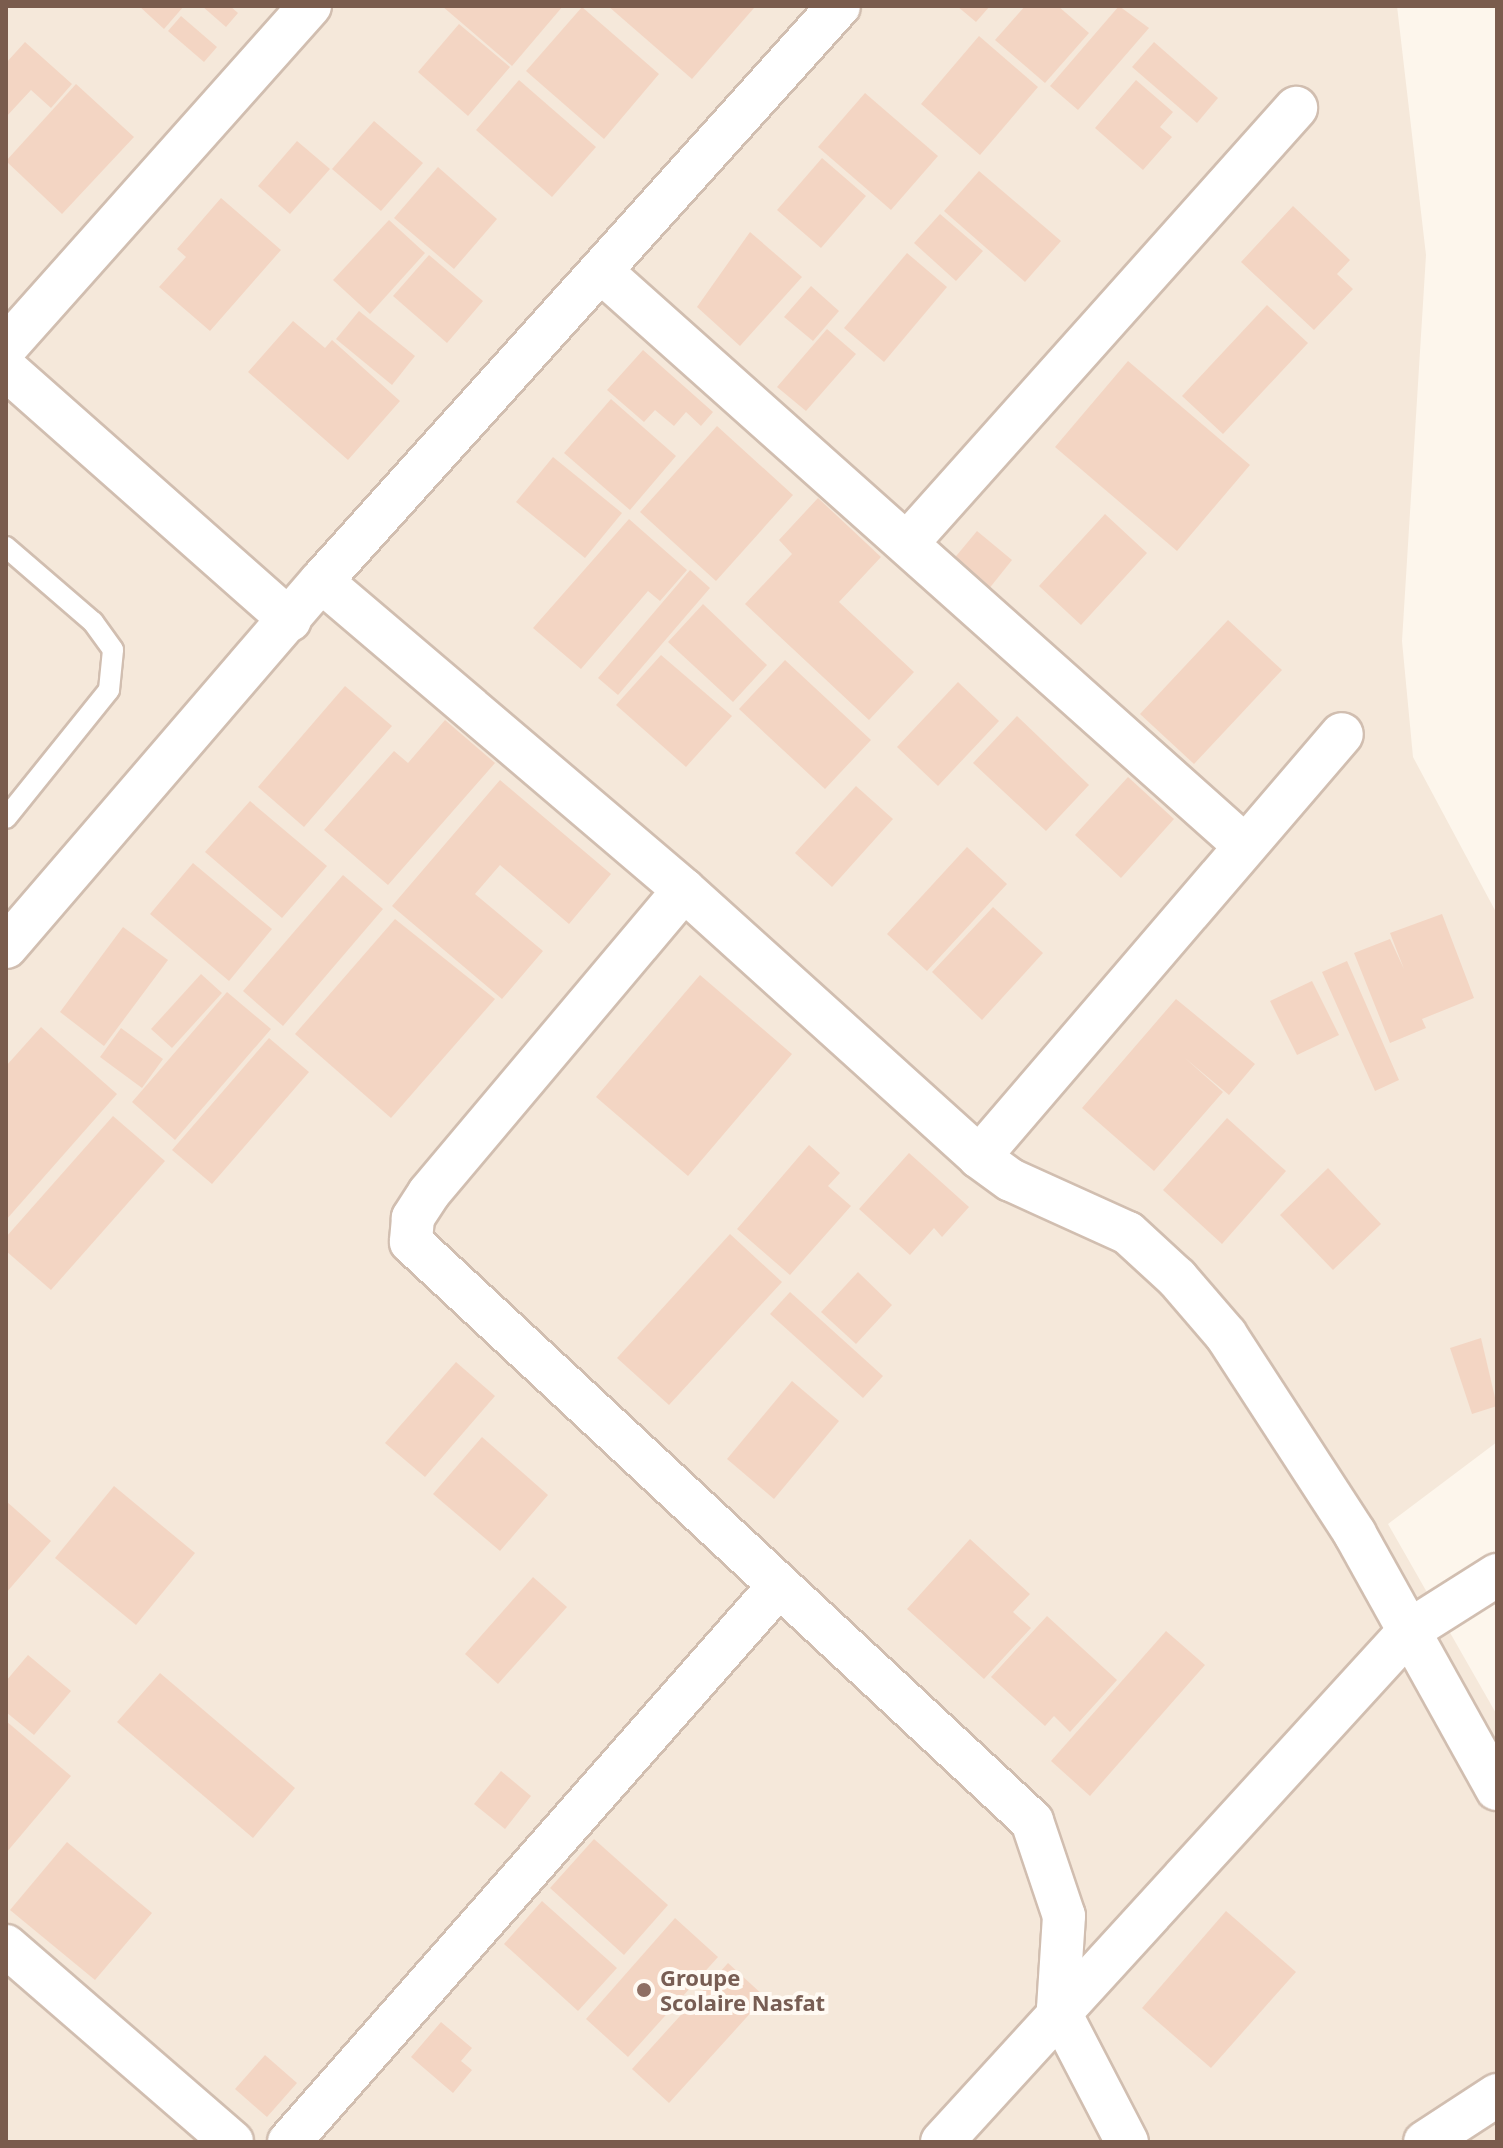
<!DOCTYPE html>
<style>
body{margin:0}
#map{position:relative;width:1503px;height:2148px;overflow:hidden;background:#fdf6ec;font-family:"Noto Sans",sans-serif}
div>[style]{position:absolute}
[style*='--x']{left:calc(var(--x)*1px);top:calc(var(--y)*1px);width:calc(var(--w)*1px);rotate:calc(var(--a)*1deg)}
.residential>*{inset:0;background:#f5e8da}
.building>*{inset:0;background:#f3d5c3}
.roads{filter:drop-shadow(2px 0 #d1beb0) drop-shadow(-2px 0 #d1beb0) drop-shadow(0 2px #d1beb0) drop-shadow(0 -2px #d1beb0)}
.lane>*{height:20px;margin:-10px;padding:0 10px;transform-origin:10px;border-radius:10px;background:#fff}
.street>*{height:42px;margin:-21px;padding:0 21px;transform-origin:21px;border-radius:21px;background:#fff}
.dots>*{width:22px;height:22px;translate:-50% -50%;box-sizing:border-box;border:4px solid #fffaf3;border-radius:50%}
span{translate:-50% -50%;white-space:nowrap;text-align:center;line-height:1.15;-webkit-text-stroke:8px #fffaf3;paint-order:stroke}
.education-label{font-size:22px;color:#785e54;font-weight:700}
.left{translate:0 -50%;text-align:left}
.frame{position:absolute;inset:0;border:8px solid #7a5c4d;pointer-events:none}
</style>
<div id="map">
<div class="residential">
<div style="clip-path:polygon(6px 6px,1397px 6px,1426px 255px,1402px 641px,1413px 757px,1497px 914px,1497px 1442px,1388px 1524px,1497px 1715px,1497px 2142px,6px 2142px)"></div>
</div>
<div class="building">
<div style="clip-path:polygon(139px 6px,184px 6px,164px 29px)"></div>
<div style="clip-path:polygon(202px 6px,230px 6px,238px 13px,226px 27px)"></div>
<div style="clip-path:polygon(442px 6px,563px 6px,512px 66px)"></div>
<div style="clip-path:polygon(608px 6px,752px 6px,754px 8px,692px 79px)"></div>
<div style="clip-path:polygon(957px 6px,990px 6px,976px 22px)"></div>
<div style="clip-path:polygon(1025px 6px,1058px 6px,1089px 33px,1045px 83px,995px 40px)"></div>
<div style="clip-path:polygon(1119px 6px,1149px 28px,1078px 110px,1050px 86px)"></div>
<div style="clip-path:polygon(582px 7px,659px 74px,604px 139px,526px 71px)"></div>
<div style="clip-path:polygon(181px 16px,217px 47px,204px 62px,168px 31px)"></div>
<div style="clip-path:polygon(459px 24px,510px 67px,468px 116px,418px 72px)"></div>
<div style="clip-path:polygon(979px 36px,1038px 87px,980px 155px,921px 104px)"></div>
<div style="clip-path:polygon(25px 42px,72px 84px,51px 108px,31px 90px,6px 117px,6px 63px)"></div>
<div style="clip-path:polygon(1154px 42px,1218px 98px,1197px 123px,1132px 67px)"></div>
<div style="clip-path:polygon(519px 80px,596px 147px,552px 197px,476px 130px)"></div>
<div style="clip-path:polygon(1136px 80px,1173px 112px,1160px 127px,1172px 137px,1143px 170px,1095px 128px)"></div>
<div style="clip-path:polygon(76px 84px,134px 137px,62px 214px,6px 161px)"></div>
<div style="clip-path:polygon(865px 93px,938px 156px,891px 210px,818px 147px)"></div>
<div style="clip-path:polygon(374px 121px,423px 163px,381px 211px,332px 169px)"></div>
<div style="clip-path:polygon(297px 141px,330px 169px,290px 214px,258px 186px)"></div>
<div style="clip-path:polygon(822px 158px,866px 196px,821px 248px,777px 210px)"></div>
<div style="clip-path:polygon(438px 167px,497px 219px,454px 269px,394px 218px)"></div>
<div style="clip-path:polygon(979px 171px,1061px 241px,1025px 282px,944px 211px)"></div>
<div style="clip-path:polygon(221px 198px,281px 250px,210px 331px,159px 287px,186px 257px,177px 249px)"></div>
<div style="clip-path:polygon(1293px 206px,1350px 260px,1337px 274px,1353px 289px,1314px 330px,1241px 262px)"></div>
<div style="clip-path:polygon(940px 214px,983px 251px,956px 281px,914px 243px)"></div>
<div style="clip-path:polygon(389px 220px,425px 253px,370px 314px,333px 280px)"></div>
<div style="clip-path:polygon(750px 232px,802px 277px,740px 346px,697px 307px)"></div>
<div style="clip-path:polygon(907px 253px,947px 287px,884px 362px,844px 328px)"></div>
<div style="clip-path:polygon(429px 255px,483px 301px,447px 343px,393px 296px)"></div>
<div style="clip-path:polygon(811px 286px,839px 311px,813px 341px,784px 317px)"></div>
<div style="clip-path:polygon(1267px 305px,1308px 343px,1223px 434px,1182px 396px)"></div>
<div style="clip-path:polygon(359px 311px,415px 356px,392px 385px,336px 339px)"></div>
<div style="clip-path:polygon(293px 321px,325px 348px,332px 340px,400px 401px,348px 460px,248px 372px)"></div>
<div style="clip-path:polygon(827px 329px,856px 354px,806px 411px,777px 387px)"></div>
<div style="clip-path:polygon(643px 350px,713px 412px,701px 426px,686px 412px,674px 426px,655px 410px,644px 422px,607px 390px)"></div>
<div style="clip-path:polygon(1128px 361px,1250px 465px,1177px 551px,1055px 447px)"></div>
<div style="clip-path:polygon(611px 399px,676px 456px,630px 510px,564px 453px)"></div>
<div style="clip-path:polygon(717px 426px,793px 495px,716px 581px,640px 512px)"></div>
<div style="clip-path:polygon(553px 457px,622px 513px,585px 558px,516px 502px)"></div>
<div style="clip-path:polygon(818px 498px,881px 557px,839px 602px,914px 672px,869px 720px,745px 604px,792px 554px,779px 540px)"></div>
<div style="clip-path:polygon(1105px 514px,1147px 553px,1081px 625px,1039px 586px)"></div>
<div style="clip-path:polygon(629px 519px,687px 570px,660px 601px,648px 591px,581px 669px,533px 628px)"></div>
<div style="clip-path:polygon(977px 531px,1012px 560px,988px 590px,952px 561px)"></div>
<div style="clip-path:polygon(690px 570px,710px 588px,618px 695px,598px 678px)"></div>
<div style="clip-path:polygon(703px 604px,767px 665px,733px 702px,668px 642px)"></div>
<div style="clip-path:polygon(1228px 620px,1282px 670px,1194px 764px,1140px 714px)"></div>
<div style="clip-path:polygon(661px 655px,732px 716px,686px 767px,616px 705px)"></div>
<div style="clip-path:polygon(785px 660px,871px 740px,825px 789px,739px 709px)"></div>
<div style="clip-path:polygon(958px 682px,999px 721px,938px 786px,897px 747px)"></div>
<div style="clip-path:polygon(345px 686px,392px 726px,304px 827px,258px 787px)"></div>
<div style="clip-path:polygon(1017px 716px,1089px 785px,1046px 831px,973px 763px)"></div>
<div style="clip-path:polygon(445px 720px,495px 763px,388px 885px,324px 830px,394px 751px,408px 763px)"></div>
<div style="clip-path:polygon(1128px 777px,1174px 819px,1121px 878px,1075px 835px)"></div>
<div style="clip-path:polygon(500px 780px,611px 874px,569px 924px,500px 865px,475px 894px,543px 951px,502px 999px,392px 906px)"></div>
<div style="clip-path:polygon(856px 786px,893px 819px,832px 887px,795px 853px)"></div>
<div style="clip-path:polygon(250px 801px,327px 866px,282px 918px,205px 852px)"></div>
<div style="clip-path:polygon(967px 847px,1007px 884px,927px 971px,887px 934px)"></div>
<div style="clip-path:polygon(193px 863px,272px 929px,229px 981px,150px 914px)"></div>
<div style="clip-path:polygon(343px 875px,383px 909px,283px 1026px,243px 991px)"></div>
<div style="clip-path:polygon(993px 907px,1043px 953px,982px 1020px,932px 972px)"></div>
<div style="clip-path:polygon(1442px 914px,1474px 998px,1422px 1019px,1426px 1028px,1390px 1043px,1354px 953px,1390px 939px,1404px 969px,1390px 933px)"></div>
<div style="clip-path:polygon(395px 919px,495px 999px,391px 1118px,295px 1034px)"></div>
<div style="clip-path:polygon(123px 927px,168px 960px,104px 1046px,60px 1012px)"></div>
<div style="clip-path:polygon(1347px 961px,1399px 1080px,1375px 1091px,1322px 972px)"></div>
<div style="clip-path:polygon(201px 974px,222px 993px,172px 1048px,151px 1029px)"></div>
<div style="clip-path:polygon(700px 975px,792px 1054px,688px 1176px,596px 1097px)"></div>
<div style="clip-path:polygon(1312px 981px,1339px 1035px,1297px 1055px,1270px 1001px)"></div>
<div style="clip-path:polygon(227px 992px,271px 1029px,175px 1140px,132px 1102px)"></div>
<div style="clip-path:polygon(1176px 999px,1255px 1064px,1229px 1095px,1185px 1058px,1223px 1092px,1154px 1171px,1082px 1108px)"></div>
<div style="clip-path:polygon(41px 1027px,117px 1094px,6px 1220px,6px 1066px)"></div>
<div style="clip-path:polygon(121px 1028px,163px 1059px,142px 1088px,100px 1057px)"></div>
<div style="clip-path:polygon(269px 1038px,309px 1072px,212px 1184px,172px 1150px)"></div>
<div style="clip-path:polygon(113px 1116px,165px 1161px,51px 1290px,6px 1251px,6px 1237px)"></div>
<div style="clip-path:polygon(1227px 1118px,1286px 1171px,1222px 1244px,1163px 1190px)"></div>
<div style="clip-path:polygon(809px 1145px,840px 1173px,828px 1186px,851px 1206px,790px 1275px,737px 1229px)"></div>
<div style="clip-path:polygon(909px 1153px,969px 1207px,942px 1237px,934px 1228px,910px 1255px,859px 1209px)"></div>
<div style="clip-path:polygon(1328px 1168px,1381px 1224px,1333px 1270px,1280px 1215px)"></div>
<div style="clip-path:polygon(730px 1234px,782px 1282px,669px 1405px,617px 1358px)"></div>
<div style="clip-path:polygon(858px 1272px,892px 1305px,856px 1344px,821px 1312px)"></div>
<div style="clip-path:polygon(790px 1292px,883px 1376px,863px 1398px,770px 1314px)"></div>
<div style="clip-path:polygon(1481px 1338px,1497px 1406px,1472px 1414px,1450px 1348px)"></div>
<div style="clip-path:polygon(456px 1362px,495px 1396px,425px 1477px,385px 1443px)"></div>
<div style="clip-path:polygon(792px 1381px,839px 1421px,774px 1499px,727px 1459px)"></div>
<div style="clip-path:polygon(482px 1437px,548px 1495px,500px 1551px,433px 1494px)"></div>
<div style="clip-path:polygon(114px 1486px,195px 1553px,136px 1625px,55px 1558px)"></div>
<div style="clip-path:polygon(6px 1501px,51px 1541px,6px 1593px)"></div>
<div style="clip-path:polygon(970px 1539px,1030px 1594px,1013px 1612px,1031px 1628px,984px 1679px,907px 1609px)"></div>
<div style="clip-path:polygon(533px 1577px,567px 1607px,498px 1684px,465px 1654px)"></div>
<div style="clip-path:polygon(1047px 1616px,1117px 1680px,1070px 1732px,1054px 1716px,1045px 1726px,991px 1677px)"></div>
<div style="clip-path:polygon(1166px 1631px,1205px 1665px,1090px 1796px,1051px 1761px)"></div>
<div style="clip-path:polygon(28px 1655px,71px 1691px,34px 1735px,6px 1712px,6px 1681px)"></div>
<div style="clip-path:polygon(160px 1673px,295px 1788px,253px 1838px,117px 1722px)"></div>
<div style="clip-path:polygon(6px 1721px,71px 1776px,6px 1853px)"></div>
<div style="clip-path:polygon(501px 1771px,531px 1796px,505px 1829px,474px 1804px)"></div>
<div style="clip-path:polygon(594px 1839px,668px 1905px,624px 1955px,550px 1888px)"></div>
<div style="clip-path:polygon(67px 1842px,152px 1913px,95px 1980px,10px 1910px)"></div>
<div style="clip-path:polygon(542px 1901px,617px 1968px,578px 2011px,504px 1944px)"></div>
<div style="clip-path:polygon(1226px 1911px,1296px 1972px,1211px 2068px,1142px 2008px)"></div>
<div style="clip-path:polygon(675px 1918px,718px 1957px,628px 2057px,586px 2019px)"></div>
<div style="clip-path:polygon(728px 1963px,765px 1997px,669px 2103px,632px 2069px)"></div>
<div style="clip-path:polygon(441px 2022px,472px 2048px,461px 2061px,472px 2070px,453px 2093px,411px 2057px)"></div>
<div style="clip-path:polygon(265px 2055px,297px 2083px,267px 2117px,235px 2089px)"></div>
</div>
<div class="roads">
<div class="lane">
<div style="--x:6;--y:547;--w:115;--a:40.8"></div>
<div style="--x:93;--y:622;--w:34;--a:54"></div>
<div style="--x:113;--y:650;--w:40;--a:95.7"></div>
<div style="--x:109;--y:690;--w:164;--a:128.8"></div>
</div>
<div class="street">
<div style="--x:604;--y:274;--w:859;--a:41.74"></div>
<div style="--x:6;--y:347;--w:457;--a:-48.3"></div>
<div style="--x:6;--y:369;--w:379;--a:41.5"></div>
<div style="--x:909;--y:541;--w:581;--a:-48.21"></div>
<div style="--x:321;--y:581;--w:477;--a:40.4"></div>
<div style="--x:684;--y:890;--w:398;--a:42.1"></div>
<div style="--x:979;--y:1157;--w:39;--a:36"></div>
<div style="--x:1011;--y:1180;--w:128;--a:24.4"></div>
<div style="--x:1128;--y:1233;--w:67;--a:42.6"></div>
<div style="--x:1177;--y:1278;--w:75;--a:49.3"></div>
<div style="--x:1226;--y:1335;--w:237;--a:57"></div>
<div style="--x:1355;--y:1534;--w:292;--a:60.9"></div>
<div style="--x:684;--y:890;--w:396;--a:130.1"></div>
<div style="--x:429;--y:1193;--w:30;--a:123"></div>
<div style="--x:413;--y:1218;--w:24;--a:95"></div>
<div style="--x:411;--y:1242;--w:849;--a:43"></div>
<div style="--x:1032;--y:1821;--w:100;--a:71.4"></div>
<div style="--x:1064;--y:1916;--w:93;--a:93.7"></div>
<div style="--x:1058;--y:2009;--w:150;--a:62.6"></div>
<div style="--x:6;--y:947;--w:483;--a:-49.3"></div>
<div style="--x:321;--y:581;--w:774;--a:-47.99"></div>
<div style="--x:979;--y:1157;--w:557;--a:-49.37"></div>
<div style="--x:6;--y:1946;--w:299;--a:40.9"></div>
<div style="--x:289;--y:2142;--w:740;--a:-48.62"></div>
<div style="--x:942;--y:2142;--w:694;--a:-47.57"></div>
<div style="--x:1410;--y:1630;--w:103;--a:-32.3"></div>
<div style="--x:1425;--y:2142;--w:86;--a:-33.1"></div>
</div>
</div>
<div class="dots">
<div style="left:644px;top:1990px;background:#8d6e63"></div>
</div>
<div class="education-label">
<span class="left" style="left:660px;top:1990px">Groupe<br>Scolaire Nasfat</span>
</div>
<div class="frame"></div>
</div>
